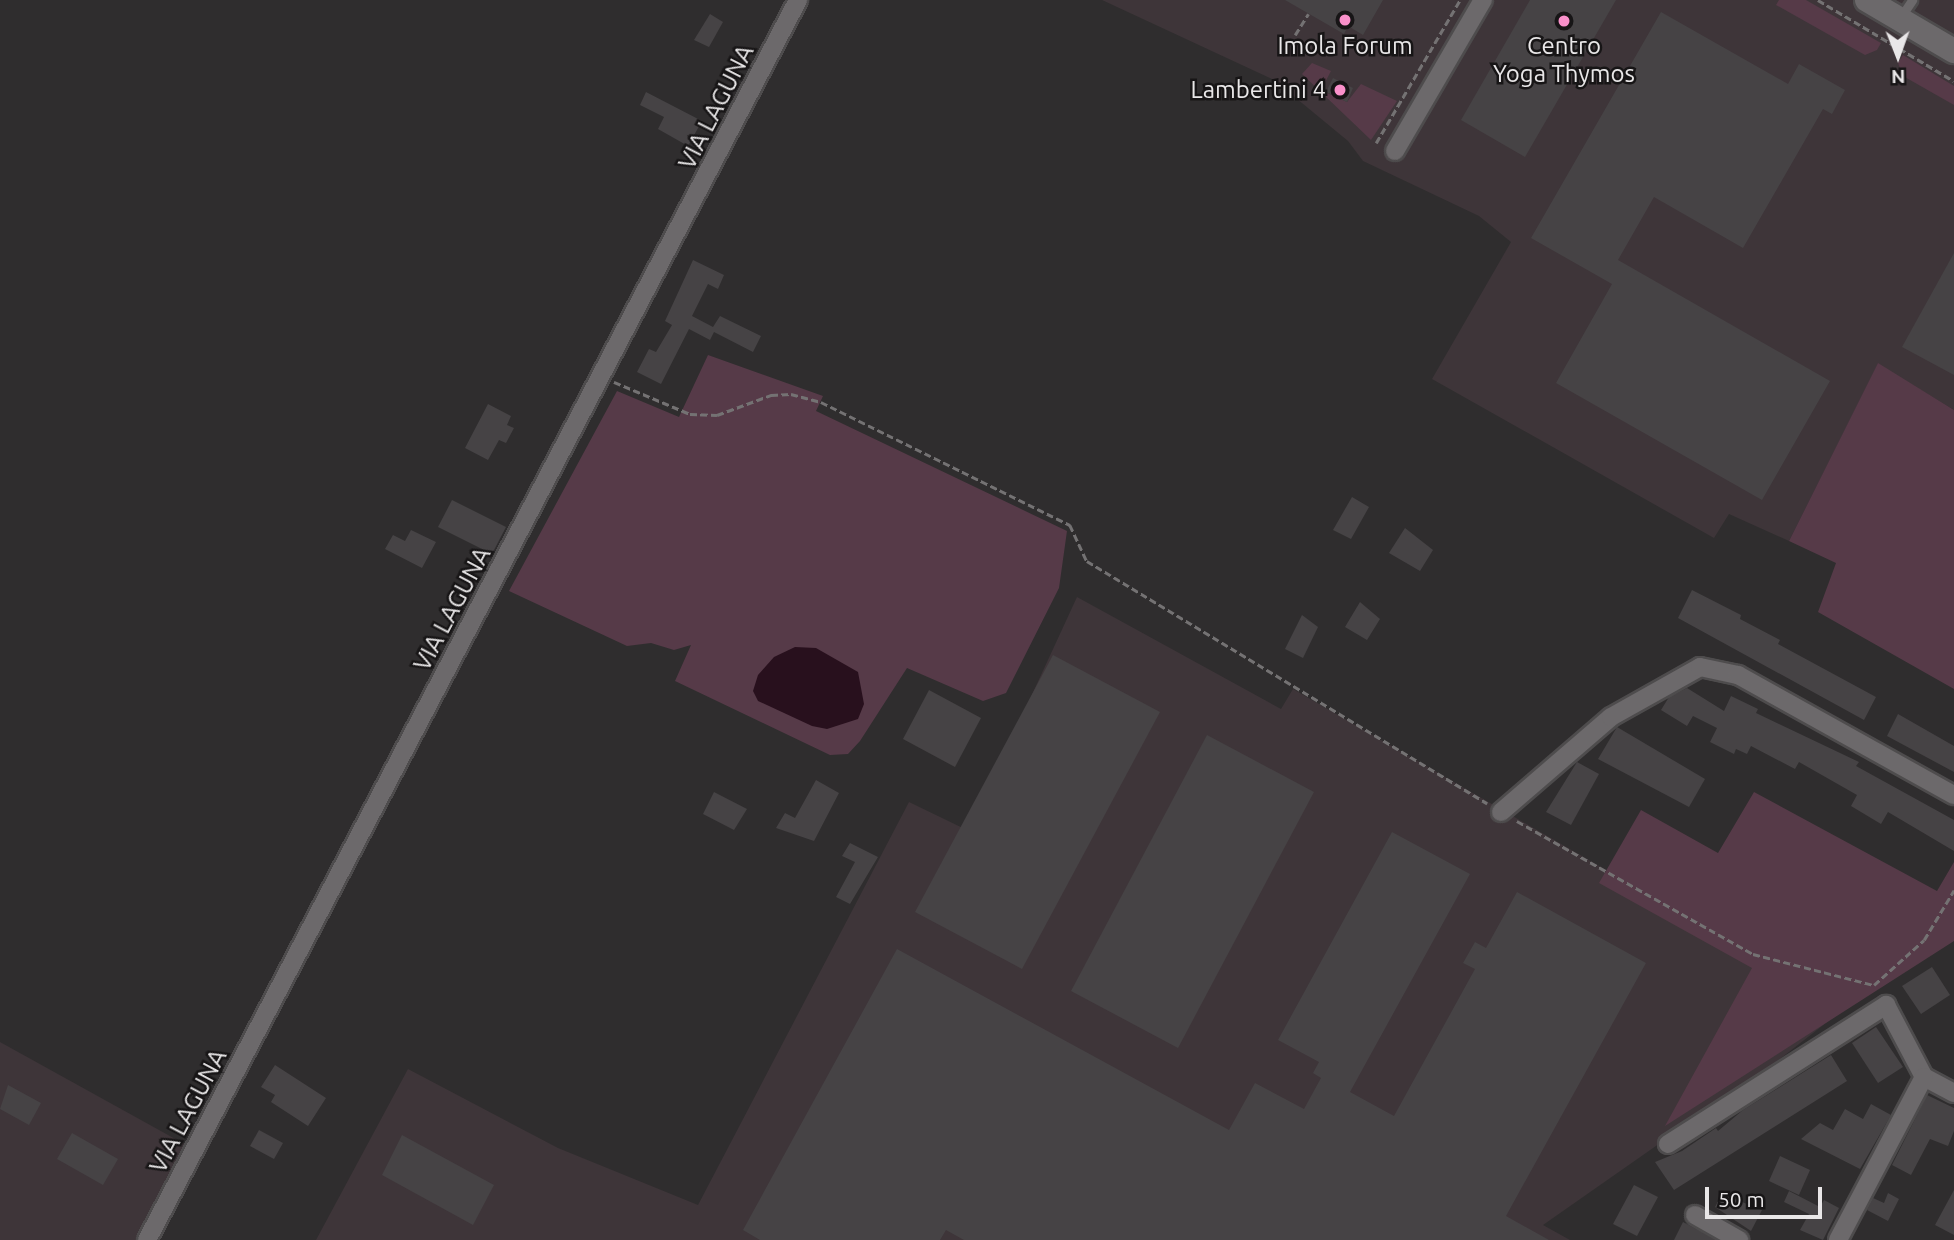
<!DOCTYPE html>
<style>
body{margin:0}
#map{position:relative;width:1954px;height:1240px;overflow:hidden;background:#2f2d2e;font-family:Ubuntu,sans-serif}
div>[style]{position:absolute}
[style*='--x']{left:calc(var(--x)*1px);top:calc(var(--y)*1px);width:calc(var(--w)*1px);rotate:calc(var(--a)*1deg)}
.built>*{inset:0;background:#3e3539}
.green>*{inset:0;background:#563a48}
.water>*{inset:0;background:#28101d}
.building>*{inset:0;background:#464345}
.path>*{height:2.5px;margin-top:-1.25px;transform-origin:0;background:repeating-linear-gradient(90deg,#747273 0 7px,transparent 0 10.5px)}
.roads{filter:drop-shadow(2px 0 #4e4c4d) drop-shadow(-2px 0 #4e4c4d) drop-shadow(0 2px #4e4c4d) drop-shadow(0 -2px #4e4c4d)}
.service>*{height:9px;margin:-4.5px;padding:0 4.5px;transform-origin:4.5px;border-radius:4.5px;background:#6c696b}
.minor>*{height:18px;margin:-9px;padding:0 9px;transform-origin:9px;border-radius:9px;background:#6c696b}
.secondary>*{height:24px;margin:-12px;padding:0 12px;transform-origin:12px;border-radius:12px;background:#6c696b}
.dots>*{width:19px;height:19px;translate:-50% -50%;box-sizing:border-box;border:4px solid #171516;border-radius:50%}
span{translate:-50% -50%;white-space:nowrap;text-align:center;line-height:1.15;-webkit-text-stroke:5px #171516;paint-order:stroke}
.poi-label{font-size:24px;color:#e9e7e8}
.right{translate:-100% -50%;text-align:right}
.street-label{font-size:24px;color:#e9e7e8}
.north{position:absolute;left:1863px;top:21px;width:70px;height:70px;-webkit-text-stroke:5px #171516;paint-order:stroke;rotate:179deg;font-size:19px;font-weight:700;line-height:28px;text-align:center;color:#e9e7e8}
.north::after{content:'';display:block;margin:auto;width:24px;height:32px;background:#e9e7e8;clip-path:polygon(50% 0,100% 100%,50% 72%,0 100%)}
.scale{position:absolute;left:1705px;top:1187px;width:117px;height:32px;box-sizing:border-box;border:4px solid #e9e7e8;border-top:0;padding-left:9px;font-size:21px;line-height:24px;white-space:nowrap;color:#e9e7e8;-webkit-text-stroke:5px #171516;paint-order:stroke}
</style>
<div id="map">
<div class="built">
<div style="clip-path:polygon(1102px 0,1954px 0,1954px 410px,1878px 364px,1789px 541px,1729px 514px,1714px 538px,1432px 379px,1511px 242px,1479px 216px,1363px 161px,1348px 141px,1274px 80px)"></div>
<div style="clip-path:polygon(1077px 597px,1281px 709px,1293px 689px,1658px 900px,1877px 983px,1776px 1062px,1543px 1225px,1570px 1240px,316px 1240px,408px 1069px,558px 1148px,698px 1205px,909px 802px,969px 831px)"></div>
<div style="clip-path:polygon(0 1042px,197px 1151px,155px 1240px,0 1240px)"></div>
</div>
<div class="green">
<div style="clip-path:polygon(1779px 0,1806px 0,1881px 43px,1877px 50px,1865px 55px,1776px 5px)"></div>
<div style="clip-path:polygon(1903px 55px,1954px 86px,1954px 105px,1903px 76px,1898px 63px)"></div>
<div style="clip-path:polygon(1312px 63px,1331px 71px,1321px 90px,1347px 102px,1361px 84px,1397px 101px,1371px 140px,1302px 74px)"></div>
<div style="clip-path:polygon(708px 355px,823px 396px,816px 411px,1067px 531px,1059px 588px,1006px 693px,983px 701px,907px 668px,860px 741px,848px 754px,830px 755px,675px 681px,691px 645px,674px 650px,651px 643px,627px 646px,509px 591px,617px 391px,679px 417px)"></div>
<div style="clip-path:polygon(1878px 363px,1954px 410px,1954px 689px,1818px 612px,1836px 563px,1789px 541px)"></div>
<div style="clip-path:polygon(1754px 792px,1937px 891px,1954px 862px,1954px 941px,1665px 1126px,1752px 968px,1599px 883px,1641px 810px,1718px 853px)"></div>
</div>
<div class="water">
<div style="clip-path:polygon(795px 647px,816px 648px,858px 672px,864px 704px,858px 719px,827px 729px,812px 726px,758px 701px,753px 691px,758px 675px,774px 657px)"></div>
</div>
<div class="building">
<div style="clip-path:polygon(1285px 0,1383px 0,1363px 35px,1348px 26px,1344px 34px)"></div>
<div style="clip-path:polygon(1530px 0,1616px 0,1525px 157px,1461px 120px)"></div>
<div style="clip-path:polygon(1661px 12px,1788px 84px,1799px 64px,1845px 90px,1832px 114px,1823px 109px,1743px 248px,1654px 197px,1618px 260px,1830px 381px,1762px 500px,1556px 383px,1612px 284px,1531px 238px)"></div>
<div style="clip-path:polygon(710px 14px,723px 22px,709px 47px,694px 40px)"></div>
<div style="clip-path:polygon(1333px 78px,1353px 88px,1347px 102px,1326px 92px)"></div>
<div style="clip-path:polygon(646px 92px,702px 121px,688px 146px,658px 129px,664px 117px,640px 105px)"></div>
<div style="clip-path:polygon(1954px 253px,1954px 375px,1902px 347px)"></div>
<div style="clip-path:polygon(693px 260px,724px 275px,718px 289px,708px 284px,692px 316px,713px 327px,720px 316px,761px 336px,753px 352px,714px 332px,710px 340px,689px 329px,661px 384px,637px 372px,649px 349px,656px 352px,672px 325px,665px 321px)"></div>
<div style="clip-path:polygon(488px 404px,511px 416px,507px 425px,514px 428px,506px 443px,499px 440px,488px 460px,465px 448px)"></div>
<div style="clip-path:polygon(1352px 497px,1369px 507px,1351px 539px,1333px 530px)"></div>
<div style="clip-path:polygon(452px 500px,506px 527px,492px 554px,438px 527px)"></div>
<div style="clip-path:polygon(1405px 528px,1433px 550px,1420px 571px,1389px 553px)"></div>
<div style="clip-path:polygon(411px 530px,436px 542px,422px 568px,385px 549px,393px 535px,405px 541px)"></div>
<div style="clip-path:polygon(1692px 590px,1741px 615px,1740px 619px,1780px 640px,1778px 644px,1876px 697px,1864px 720px,1678px 618px)"></div>
<div style="clip-path:polygon(1360px 602px,1380px 619px,1367px 640px,1345px 627px)"></div>
<div style="clip-path:polygon(1302px 615px,1318px 627px,1303px 658px,1285px 649px)"></div>
<div style="clip-path:polygon(1053px 655px,1160px 712px,1022px 969px,915px 912px)"></div>
<div style="clip-path:polygon(1687px 688px,1724px 711px,1731px 696px,1758px 709px,1756px 713px,1859px 762px,1856px 766px,1954px 820px,1954px 851px,1888px 812px,1881px 824px,1851px 806px,1857px 795px,1799px 762px,1795px 769px,1751px 746px,1747px 754px,1736px 749px,1734px 754px,1710px 742px,1717px 728px,1693px 716px,1687px 726px,1661px 710px,1669px 697px)"></div>
<div style="clip-path:polygon(929px 690px,981px 718px,955px 767px,903px 739px)"></div>
<div style="clip-path:polygon(1898px 714px,1954px 746px,1954px 772px,1887px 736px)"></div>
<div style="clip-path:polygon(1617px 727px,1705px 779px,1689px 807px,1598px 759px)"></div>
<div style="clip-path:polygon(1207px 735px,1314px 792px,1178px 1048px,1071px 991px)"></div>
<div style="clip-path:polygon(1577px 762px,1599px 774px,1571px 825px,1546px 812px)"></div>
<div style="clip-path:polygon(816px 780px,839px 793px,814px 841px,776px 828px,785px 813px,795px 818px)"></div>
<div style="clip-path:polygon(714px 792px,747px 809px,734px 830px,703px 814px)"></div>
<div style="clip-path:polygon(1392px 832px,1470px 874px,1350px 1092px,1394px 1116px,1475px 969px,1463px 963px,1475px 942px,1486px 948px,1517px 892px,1646px 963px,1506px 1216px,1549px 1240px,964px 1240px,946px 1230px,940px 1240px,760px 1240px,743px 1230px,897px 949px,1229px 1130px,1255px 1083px,1304px 1109px,1321px 1078px,1313px 1073px,1319px 1062px,1278px 1040px)"></div>
<div style="clip-path:polygon(850px 843px,878px 857px,850px 904px,836px 897px,855px 862px,842px 856px)"></div>
<div style="clip-path:polygon(1932px 967px,1950px 995px,1921px 1014px,1902px 986px)"></div>
<div style="clip-path:polygon(1876px 1027px,1903px 1067px,1878px 1083px,1852px 1043px)"></div>
<div style="clip-path:polygon(1831px 1055px,1847px 1081px,1674px 1190px,1655px 1162px,1682px 1151px,1716px 1128px,1718px 1131px,1743px 1110px)"></div>
<div style="clip-path:polygon(275px 1065px,326px 1098px,308px 1126px,271px 1102px,275px 1095px,261px 1087px)"></div>
<div style="clip-path:polygon(8px 1085px,41px 1103px,29px 1125px,0 1109px)"></div>
<div style="clip-path:polygon(1927px 1095px,1954px 1108px,1954px 1131px,1948px 1146px,1930px 1139px,1911px 1175px,1892px 1165px)"></div>
<div style="clip-path:polygon(1871px 1104px,1891px 1115px,1860px 1169px,1801px 1139px,1820px 1123px,1833px 1130px,1845px 1109px,1863px 1119px)"></div>
<div style="clip-path:polygon(259px 1130px,283px 1143px,274px 1159px,250px 1146px)"></div>
<div style="clip-path:polygon(72px 1133px,118px 1159px,103px 1185px,57px 1159px)"></div>
<div style="clip-path:polygon(402px 1135px,494px 1185px,473px 1225px,382px 1175px)"></div>
<div style="clip-path:polygon(1780px 1156px,1810px 1170px,1799px 1195px,1769px 1181px)"></div>
<div style="clip-path:polygon(1634px 1185px,1658px 1197px,1637px 1236px,1613px 1224px)"></div>
<div style="clip-path:polygon(1954px 1190px,1954px 1235px,1935px 1225px)"></div>
<div style="clip-path:polygon(1789px 1191px,1820px 1207px,1824px 1200px,1839px 1208px,1823px 1240px,1800px 1230px,1809px 1214px,1784px 1202px)"></div>
<div style="clip-path:polygon(1888px 1193px,1899px 1199px,1888px 1221px,1867px 1210px,1873px 1198px,1884px 1203px)"></div>
<div style="clip-path:polygon(1722px 1194px,1762px 1210px,1751px 1231px,1715px 1207px)"></div>
<div style="clip-path:polygon(1683px 1222px,1702px 1232px,1716px 1240px,1674px 1240px)"></div>
</div>
<div class="path">
<div style="--x:1818;--y:0;--w:158;--a:30.8"></div>
<div style="--x:1295;--y:35;--w:25;--a:-58"></div>
<div style="--x:1376;--y:143;--w:166;--a:-59.6"></div>
<div style="--x:614;--y:382;--w:82;--a:22.8"></div>
<div style="--x:690;--y:414;--w:27;--a:2"></div>
<div style="--x:717;--y:415;--w:58;--a:-20.3"></div>
<div style="--x:771;--y:395;--w:20;--a:-3"></div>
<div style="--x:791;--y:394;--w:31;--a:15"></div>
<div style="--x:821;--y:402;--w:278;--a:26.3"></div>
<div style="--x:1070;--y:525;--w:40;--a:65"></div>
<div style="--x:1087;--y:561;--w:468;--a:31.2"></div>
<div style="--x:1517;--y:821;--w:271;--a:29.4"></div>
<div style="--x:1753;--y:954;--w:125;--a:14.4"></div>
<div style="--x:1874;--y:985;--w:67;--a:-42"></div>
<div style="--x:1924;--y:940;--w:58;--a:-59"></div>
</div>
<div class="roads">
<div class="service">
<div style="--x:1900;--y:18;--w:22;--a:-56"></div>
</div>
<div class="minor">
<div style="--x:1395;--y:151;--w:175;--a:-59.8"></div>
<div style="--x:1501;--y:812;--w:145;--a:-40.8"></div>
<div style="--x:1611;--y:717;--w:102;--a:-29.3"></div>
<div style="--x:1700;--y:667;--w:39;--a:12"></div>
<div style="--x:1738;--y:675;--w:247;--a:29.1"></div>
<div style="--x:1668;--y:1144;--w:259;--a:-32.5"></div>
<div style="--x:1886;--y:1005;--w:81;--a:62.2"></div>
<div style="--x:1924;--y:1077;--w:34;--a:28"></div>
<div style="--x:1695;--y:1215;--w:51;--a:29.6"></div>
<div style="--x:147;--y:1240;--w:1401;--a:-62.3"></div>
<div style="--x:1838;--y:1240;--w:184;--a:-62.2"></div>
</div>
<div class="secondary">
<div style="--x:1867;--y:0;--w:101;--a:30.4"></div>
</div>
</div>
<div class="dots">
<div style="left:1345px;top:20px;background:#f990ca"></div>
<div style="left:1564px;top:21px;background:#f990ca"></div>
<div style="left:1340px;top:90px;background:#f990ca"></div>
</div>
<div class="poi-label">
<span style="left:1345px;top:46px">Imola Forum</span>
<span style="left:1564px;top:60px">Centro<br>Yoga Thymos</span>
<span class="right" style="left:1326px;top:90px">Lambertini 4</span>
</div>
<div class="street-label">
<span style="left:716px;top:107px;rotate:-63deg">VIA LAGUNA</span>
<span style="left:452px;top:609px;rotate:-62deg">VIA LAGUNA</span>
<span style="left:188px;top:1111px;rotate:-62deg">VIA LAGUNA</span>
</div>
<div class="north">N</div>
<div class="scale">50 m</div>
</div>
